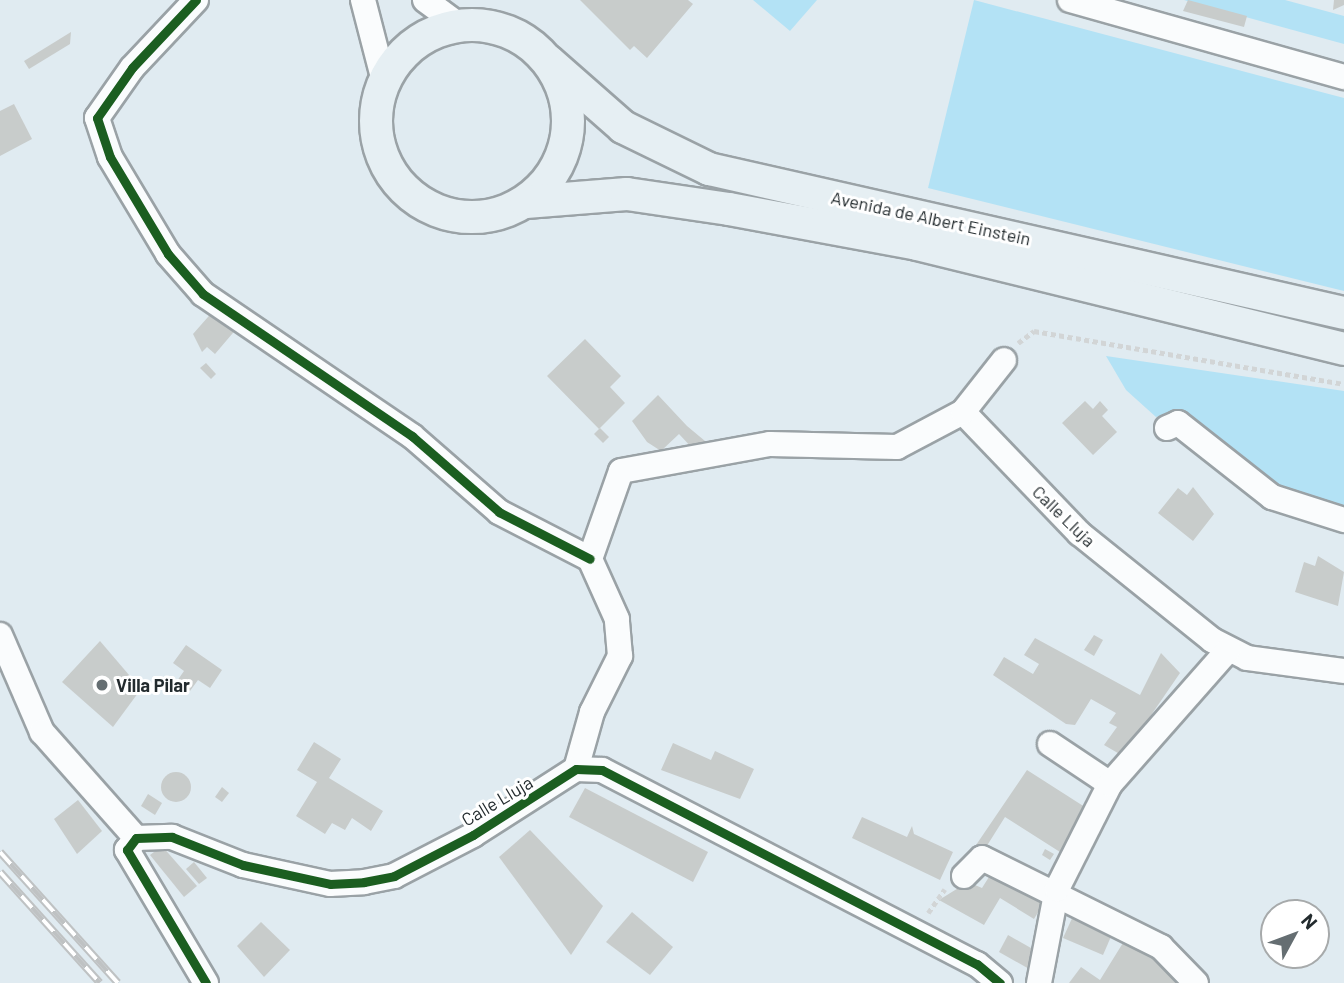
<!DOCTYPE html>
<style>
body{margin:0}
#map{position:relative;width:1344px;height:983px;overflow:hidden;background:#e0ebf1;font-family:Barlow,sans-serif}
div>[style]{position:absolute}
[style*='--x']{left:calc(var(--x)*1px);top:calc(var(--y)*1px);width:calc(var(--w)*1px);rotate:calc(var(--a)*1deg)}
.green>*{inset:0;background:#b3e2f5}
.building>*{inset:0;background:#c8cccb}
.round{border-radius:50%}
.path>*{height:4.5px;margin-top:-2.25px;transform-origin:0;background:repeating-linear-gradient(90deg,#d2d5d6 0 5px,transparent 0 8.5px)}
.roads{filter:drop-shadow(2px 0 #9aa2a6) drop-shadow(-2px 0 #9aa2a6) drop-shadow(0 2px #9aa2a6) drop-shadow(0 -2px #9aa2a6)}
.minor>*{height:24px;margin:-12px;padding:0 12px;transform-origin:12px;border-radius:12px;background:#fafcfd}
.major>*{height:32px;margin:-16px;padding:0 16px;transform-origin:16px;border-radius:16px;background:#e6eff3}
.major>.ring{margin:-16px;padding:0;box-sizing:content-box;background:none;border:32px solid #e6eff3;border-radius:50%}
.rail>*{height:8px;margin-top:-4px;transform-origin:0;background:repeating-linear-gradient(90deg,#fff 0 16px,#bfc2c3 0 32px);box-sizing:border-box;border-block:2px solid #bfc2c3}
.cycleway>*{height:9px;margin:-4.5px;padding:0 4.5px;transform-origin:4.5px;border-radius:4.5px;background:#1b5e20}
.dots>*{width:19px;height:19px;translate:-50% -50%;box-sizing:border-box;border:4px solid #fff;border-radius:50%}
span{translate:-50% -50%;white-space:nowrap;text-align:center;line-height:1.15;-webkit-text-stroke:6px #fff;paint-order:stroke}
.street-label{font-size:18px;color:#232b2e}
.poi-label{font-size:18px;color:#232b2e;font-weight:700}
.left{translate:0 -50%;text-align:left}
.north{position:absolute;left:1260px;top:899px;width:70px;height:70px;box-sizing:border-box;background:#fff;border:2px solid #a7aaab;border-radius:50%;rotate:49deg;font-size:19px;font-weight:700;line-height:28px;text-align:center;color:#232b2e}
.north::after{content:'';display:block;margin:auto;width:24px;height:32px;background:#656e72;clip-path:polygon(50% 0,100% 100%,50% 72%,0 100%)}
</style>
<div id="map">
<div class="green">
<div style="clip-path:polygon(753px 0,817px 0,790px 31px)"></div>
<div style="clip-path:polygon(974px 0,1344px 98px,1344px 291px,928px 188px)"></div>
<div style="clip-path:polygon(1184px 0,1285px 0,1344px 16px,1344px 44px)"></div>
<div style="clip-path:polygon(1106px 356px,1344px 391px,1344px 511px,1281px 486px,1180px 410px,1156px 417px,1126px 390px)"></div>
</div>
<div class="building">
<div style="clip-path:polygon(580px 0,688px 0,693px 4px,647px 58px,634px 46px,630px 50px)"></div>
<div style="clip-path:polygon(1188px 0,1247px 16px,1244px 27px,1183px 11px)"></div>
<div style="clip-path:polygon(1334px 0,1344px 0,1344px 5px,1333px 10px)"></div>
<div style="clip-path:polygon(71px 32px,70px 44px,29px 69px,24px 61px)"></div>
<div style="clip-path:polygon(14px 104px,32px 139px,0 156px,0 111px)"></div>
<div style="clip-path:polygon(215px 309px,238px 327px,215px 354px,207px 347px,202px 352px,193px 334px)"></div>
<div style="clip-path:polygon(585px 339px,621px 376px,610px 387px,625px 403px,599px 429px,547px 376px)"></div>
<div style="clip-path:polygon(206px 363px,216px 374px,211px 379px,200px 368px)"></div>
<div style="clip-path:polygon(658px 395px,687px 426px,711px 446px,694px 450px,679px 434px,661px 451px,647px 442px,632px 421px)"></div>
<div style="clip-path:polygon(1085px 401px,1093px 409px,1100px 401px,1108px 410px,1102px 416px,1117px 432px,1093px 455px,1062px 423px)"></div>
<div style="clip-path:polygon(600px 428px,609px 437px,603px 443px,594px 434px)"></div>
<div style="clip-path:polygon(1193px 487px,1214px 514px,1193px 541px,1158px 513px,1178px 488px,1187px 495px)"></div>
<div style="clip-path:polygon(1318px 556px,1344px 572px,1338px 606px,1295px 592px,1304px 562px,1315px 566px)"></div>
<div style="clip-path:polygon(1094px 635px,1103px 640px,1094px 656px,1084px 650px)"></div>
<div style="clip-path:polygon(1035px 638px,1140px 695px,1161px 653px,1180px 673px,1123px 756px,1104px 745px,1117px 727px,1109px 723px,1116px 713px,1091px 699px,1075px 725px,1066px 724px,993px 675px,1004px 657px,1033px 674px,1039px 664px,1024px 655px)"></div>
<div style="clip-path:polygon(100px 641px,141px 689px,113px 727px,62px 682px)"></div>
<div style="clip-path:polygon(186px 645px,222px 670px,210px 688px,198px 680px,190px 691px,177px 681px,184px 671px,173px 663px)"></div>
<div style="clip-path:polygon(314px 742px,341px 759px,329px 778px,383px 811px,371px 831px,352px 818px,345px 830px,332px 823px,325px 834px,296px 816px,317px 782px,297px 770px)"></div>
<div style="clip-path:polygon(673px 743px,711px 760px,715px 751px,754px 769px,740px 799px,661px 770px)"></div>
<div style="clip-path:polygon(1027px 770px,1088px 809px,1060px 852px,1005px 817px,983px 852px,974px 848px)"></div>
<div class="round" style="left:161px;top:772px;width:30px;height:30px"></div>
<div style="clip-path:polygon(222px 787px,229px 793px,222px 802px,215px 797px)"></div>
<div style="clip-path:polygon(585px 788px,708px 852px,693px 882px,569px 817px)"></div>
<div style="clip-path:polygon(148px 794px,162px 803px,155px 815px,141px 806px)"></div>
<div style="clip-path:polygon(78px 800px,102px 831px,77px 854px,54px 819px)"></div>
<div style="clip-path:polygon(862px 817px,907px 837px,912px 826px,914px 834px,953px 852px,940px 880px,852px 838px)"></div>
<div style="clip-path:polygon(530px 830px,603px 906px,571px 955px,499px 857px)"></div>
<div style="clip-path:polygon(162px 846px,197px 886px,184px 897px,150px 855px)"></div>
<div style="clip-path:polygon(1045px 849px,1054px 854px,1050px 860px,1042px 855px)"></div>
<div style="clip-path:polygon(194px 862px,207px 878px,199px 884px,186px 869px)"></div>
<div style="clip-path:polygon(994px 869px,1046px 899px,1034px 919px,1000px 898px,984px 925px,939px 900px,968px 882px,982px 888px)"></div>
<div style="clip-path:polygon(632px 912px,673px 947px,650px 975px,606px 942px)"></div>
<div style="clip-path:polygon(1074px 914px,1113px 932px,1103px 955px,1063px 938px)"></div>
<div style="clip-path:polygon(261px 922px,290px 950px,264px 977px,237px 946px)"></div>
<div style="clip-path:polygon(1008px 935px,1038px 952px,1031px 970px,999px 952px)"></div>
<div style="clip-path:polygon(1126px 938px,1167px 964px,1186px 983px,1069px 983px,1081px 967px,1100px 980px)"></div>
</div>
<div class="path">
<div style="--x:1018;--y:343;--w:20;--a:-37"></div>
<div style="--x:1034;--y:331;--w:314;--a:9.7"></div>
<div style="--x:928;--y:913;--w:29;--a:-55"></div>
</div>
<div class="roads">
<div class="minor">
<div style="--x:196;--y:0;--w:93;--a:133.3"></div>
<div style="--x:132;--y:68;--w:61;--a:125"></div>
<div style="--x:97;--y:118;--w:41;--a:71.6"></div>
<div style="--x:110;--y:157;--w:113;--a:59.1"></div>
<div style="--x:168;--y:254;--w:53;--a:48.8"></div>
<div style="--x:203;--y:294;--w:253;--a:34.2"></div>
<div style="--x:412;--y:436;--w:116;--a:41.1"></div>
<div style="--x:499;--y:512;--w:102;--a:27.3"></div>
<div style="--x:363;--y:0;--w:84;--a:75.5"></div>
<div style="--x:425;--y:0;--w:42;--a:36.3"></div>
<div style="--x:1070;--y:0;--w:285;--a:15.7"></div>
<div style="--x:963;--y:412;--w:168;--a:46.2"></div>
<div style="--x:1079;--y:533;--w:171;--a:38.8"></div>
<div style="--x:1212;--y:640;--w:39;--a:27"></div>
<div style="--x:1247;--y:658;--w:98;--a:7.6"></div>
<div style="--x:1167;--y:428;--w:12;--a:-24"></div>
<div style="--x:1178;--y:423;--w:120;--a:38.2"></div>
<div style="--x:1272;--y:497;--w:76;--a:17.7"></div>
<div style="--x:0;--y:635;--w:106;--a:66.6"></div>
<div style="--x:42;--y:732;--w:142;--a:48.4"></div>
<div style="--x:1050;--y:744;--w:72;--a:33.7"></div>
<div style="--x:576;--y:769;--w:59;--a:-74.3"></div>
<div style="--x:592;--y:712;--w:63;--a:-63.4"></div>
<div style="--x:620;--y:656;--w:37;--a:-95"></div>
<div style="--x:617;--y:619;--w:66;--a:-114.2"></div>
<div style="--x:590;--y:559;--w:93;--a:-70.6"></div>
<div style="--x:621;--y:471;--w:151;--a:-10.3"></div>
<div style="--x:770;--y:444;--w:127;--a:1.4"></div>
<div style="--x:897;--y:447;--w:75;--a:-27.9"></div>
<div style="--x:963;--y:412;--w:66;--a:-51.7"></div>
<div style="--x:964;--y:876;--w:25;--a:-45"></div>
<div style="--x:982;--y:858;--w:200;--a:26.4"></div>
<div style="--x:1161;--y:947;--w:50;--a:45.8"></div>
<div style="--x:206;--y:983;--w:155;--a:-120.7"></div>
<div style="--x:127;--y:850;--w:15;--a:-53"></div>
<div style="--x:136;--y:838;--w:36;--a:-2"></div>
<div style="--x:172;--y:837;--w:76;--a:21.5"></div>
<div style="--x:243;--y:865;--w:89;--a:12.3"></div>
<div style="--x:330;--y:884;--w:34;--a:-3"></div>
<div style="--x:364;--y:882;--w:31;--a:-11"></div>
<div style="--x:394;--y:876;--w:89;--a:-27.4"></div>
<div style="--x:473;--y:835;--w:122;--a:-32.7"></div>
<div style="--x:576;--y:769;--w:26;--a:2"></div>
<div style="--x:602;--y:770;--w:422;--a:27.4"></div>
<div style="--x:977;--y:964;--w:30;--a:40"></div>
<div style="--x:1039;--y:983;--w:96;--a:-79.2"></div>
<div style="--x:1057;--y:889;--w:118;--a:-63.2"></div>
<div style="--x:1110;--y:784;--w:179;--a:-48.6"></div>
</div>
<div class="major">
<div class="ring" style="left:376px;top:25px;width:160px;height:160px"></div>
<div style="--x:548;--y:61;--w:100;--a:41.3"></div>
<div style="--x:623;--y:127;--w:96;--a:26"></div>
<div style="--x:709;--y:169;--w:651;--a:12.78"></div>
<div style="--x:526;--y:202;--w:101;--a:-4.5"></div>
<div style="--x:627;--y:194;--w:103;--a:8.4"></div>
<div style="--x:729;--y:209;--w:191;--a:10.5"></div>
<div style="--x:917;--y:244;--w:440;--a:13.8"></div>
</div>
</div>
<div class="rail">
<div style="--x:0;--y:852;--w:176;--a:48"></div>
<div style="--x:0;--y:872;--w:149;--a:48"></div>
</div>
<div class="cycleway">
<div style="--x:196;--y:0;--w:93;--a:133.3"></div>
<div style="--x:132;--y:68;--w:61;--a:125"></div>
<div style="--x:97;--y:118;--w:41;--a:71.6"></div>
<div style="--x:110;--y:157;--w:113;--a:59.1"></div>
<div style="--x:168;--y:254;--w:53;--a:48.8"></div>
<div style="--x:203;--y:294;--w:253;--a:34.2"></div>
<div style="--x:412;--y:436;--w:116;--a:41.1"></div>
<div style="--x:499;--y:512;--w:102;--a:27.3"></div>
<div style="--x:206;--y:983;--w:155;--a:-120.7"></div>
<div style="--x:127;--y:850;--w:15;--a:-53"></div>
<div style="--x:136;--y:838;--w:36;--a:-2"></div>
<div style="--x:172;--y:837;--w:76;--a:21.5"></div>
<div style="--x:243;--y:865;--w:89;--a:12.3"></div>
<div style="--x:330;--y:884;--w:34;--a:-3"></div>
<div style="--x:364;--y:882;--w:31;--a:-11"></div>
<div style="--x:394;--y:876;--w:89;--a:-27.4"></div>
<div style="--x:473;--y:835;--w:122;--a:-32.7"></div>
<div style="--x:576;--y:769;--w:26;--a:2"></div>
<div style="--x:602;--y:770;--w:422;--a:27.4"></div>
<div style="--x:977;--y:964;--w:30;--a:40"></div>
</div>
<div class="dots">
<div style="left:102px;top:685px;background:#656e72"></div>
</div>
<div class="street-label">
<span style="left:931px;top:218px;rotate:12deg">Avenida de Albert Einstein</span>
<span style="left:1064px;top:516px;rotate:44deg">Calle Lluja</span>
<span style="left:497px;top:801px;rotate:-31deg">Calle Lluja</span>
</div>
<div class="poi-label">
<span class="left" style="left:116px;top:685px">Villa Pilar</span>
</div>
<div class="north">N</div>
</div>
